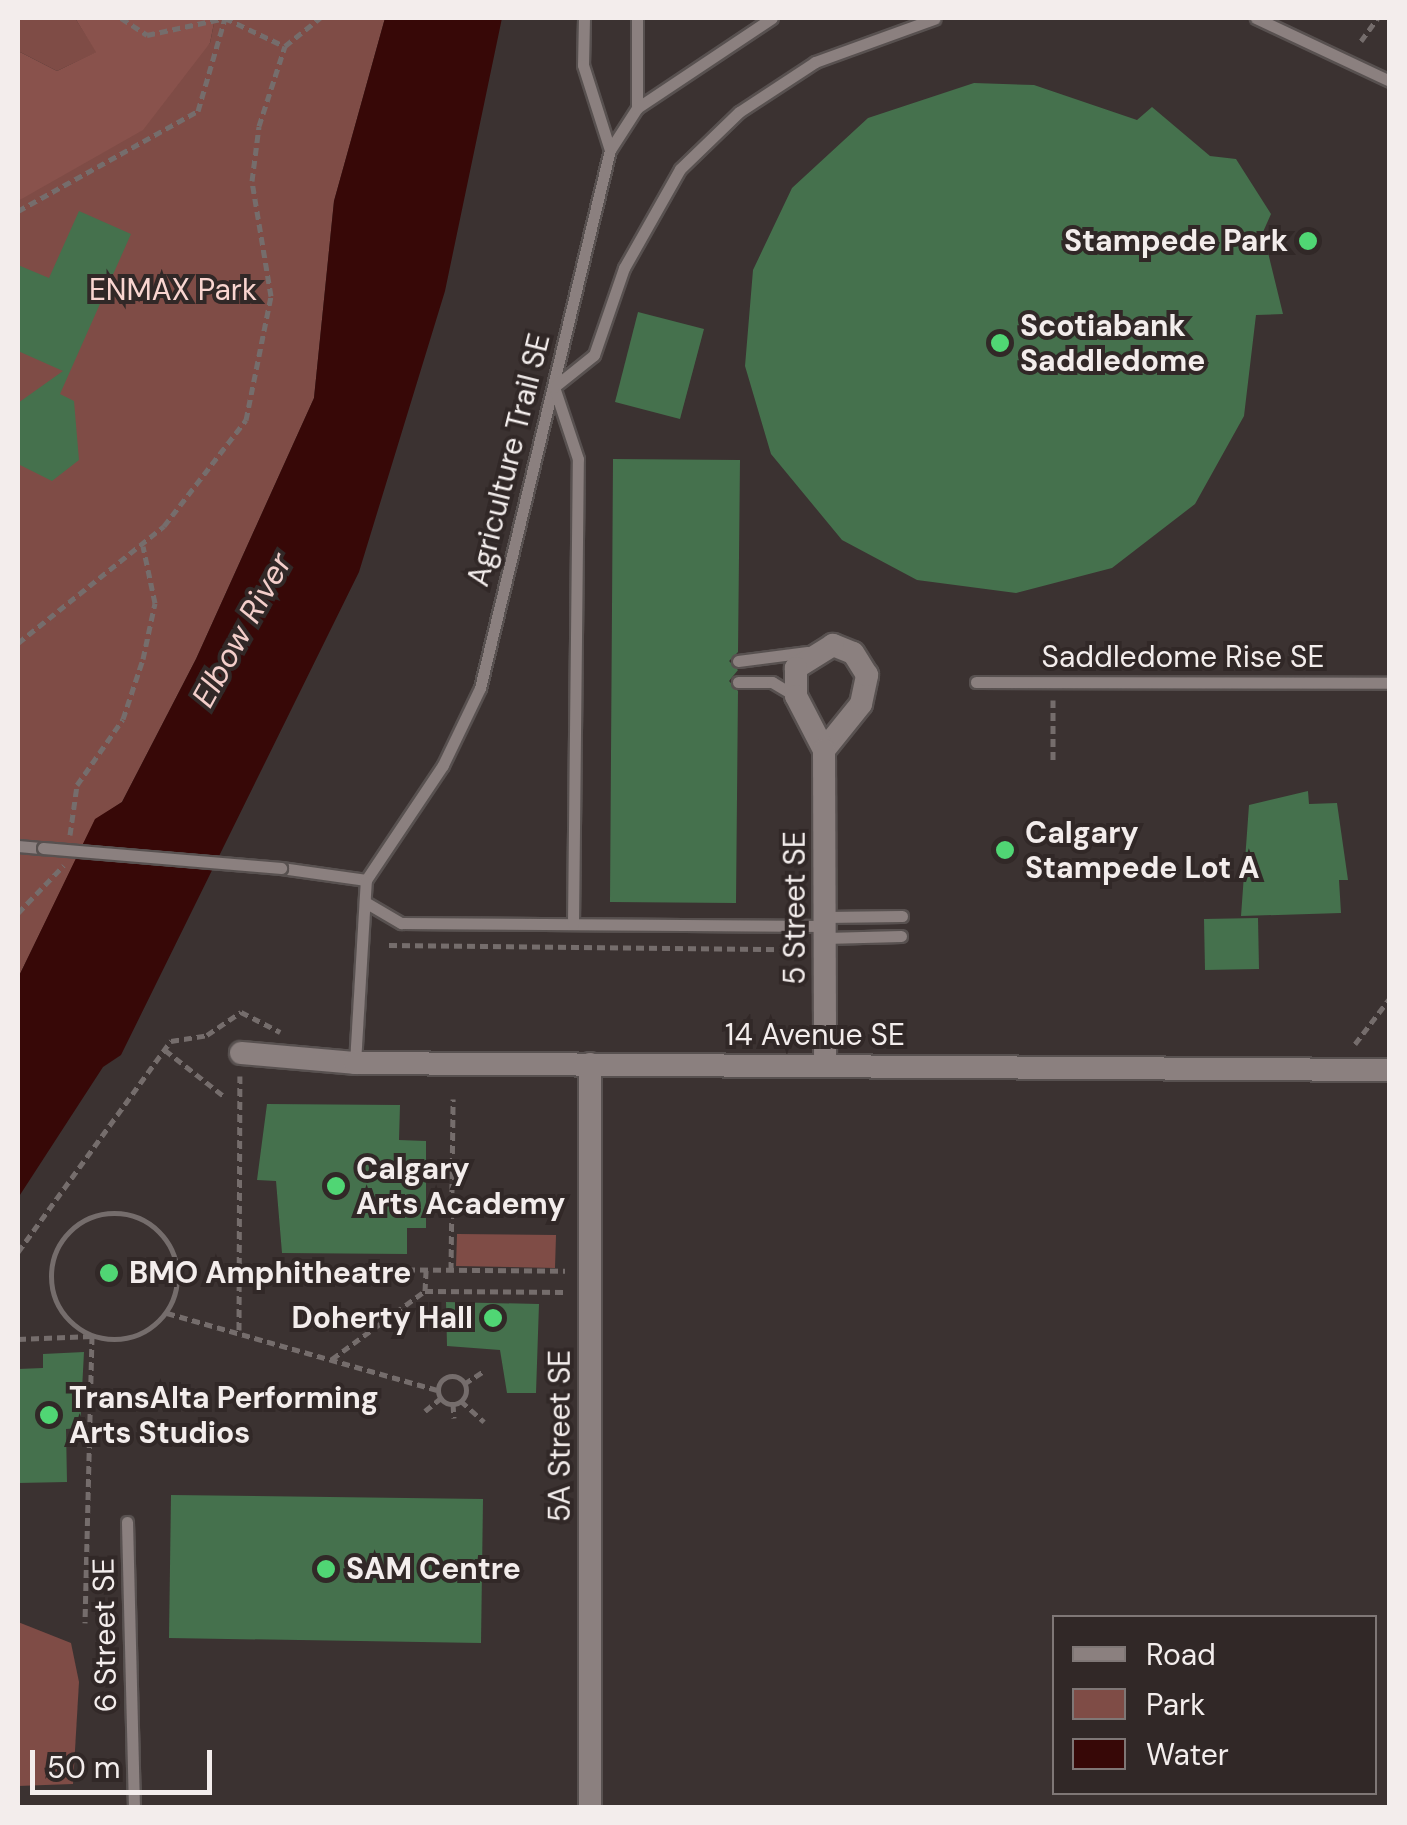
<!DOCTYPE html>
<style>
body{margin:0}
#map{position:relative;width:1407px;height:1825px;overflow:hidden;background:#3b3231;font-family:"DM Sans",sans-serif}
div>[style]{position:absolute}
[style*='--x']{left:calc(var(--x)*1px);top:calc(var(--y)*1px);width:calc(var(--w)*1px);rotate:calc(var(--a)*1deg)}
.green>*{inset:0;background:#7f4c46}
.forest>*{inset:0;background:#89524c}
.water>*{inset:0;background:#370807}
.building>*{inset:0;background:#45714d}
.path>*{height:5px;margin-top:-2.5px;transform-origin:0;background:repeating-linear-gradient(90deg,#756d6c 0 8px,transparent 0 13px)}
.path>.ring{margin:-2.5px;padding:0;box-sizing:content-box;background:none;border:5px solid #756d6c;border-radius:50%}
.roads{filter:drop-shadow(2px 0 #585150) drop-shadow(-2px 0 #585150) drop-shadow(0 2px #585150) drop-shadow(0 -2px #585150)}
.service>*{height:11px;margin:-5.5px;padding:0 5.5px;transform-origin:5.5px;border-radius:5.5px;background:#8b807f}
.minor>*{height:22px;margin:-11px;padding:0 11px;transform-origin:11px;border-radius:11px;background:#8b807f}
.bridges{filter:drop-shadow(2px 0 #585150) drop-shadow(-2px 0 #585150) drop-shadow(0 2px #585150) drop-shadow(0 -2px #585150)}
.service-bridge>*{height:11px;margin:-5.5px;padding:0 5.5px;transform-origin:5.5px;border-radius:5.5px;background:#8b807f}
.dots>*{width:28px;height:28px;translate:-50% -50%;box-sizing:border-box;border:5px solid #312827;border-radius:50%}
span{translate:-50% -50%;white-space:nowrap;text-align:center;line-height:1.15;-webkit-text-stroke:8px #312827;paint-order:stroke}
.poi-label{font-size:30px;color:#f3edec;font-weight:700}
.right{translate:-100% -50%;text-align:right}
.left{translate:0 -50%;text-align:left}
.park-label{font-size:30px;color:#f9d5d0}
.street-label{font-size:30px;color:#f3edec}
.water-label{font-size:32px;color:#f3ceca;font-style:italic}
.frame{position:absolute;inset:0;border:20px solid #f3edec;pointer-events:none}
.legend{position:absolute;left:1052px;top:1615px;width:325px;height:180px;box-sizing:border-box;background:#312827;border:2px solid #7f7776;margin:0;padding:12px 18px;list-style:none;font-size:30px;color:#f3edec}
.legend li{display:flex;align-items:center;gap:20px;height:50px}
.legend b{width:50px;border:2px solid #7f7776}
.scale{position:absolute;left:30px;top:1750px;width:182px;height:45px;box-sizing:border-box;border:5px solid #f3edec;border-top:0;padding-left:12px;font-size:30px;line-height:35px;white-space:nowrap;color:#f3edec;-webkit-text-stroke:8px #312827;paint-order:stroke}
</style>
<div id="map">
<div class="green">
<div style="clip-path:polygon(18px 18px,75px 18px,97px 52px,57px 71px,18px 51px)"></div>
<div style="clip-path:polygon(215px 18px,385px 18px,334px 201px,314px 398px,196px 659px,122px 802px,95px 820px,18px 978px,18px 201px,210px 43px)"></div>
<div style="clip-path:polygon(457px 1234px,556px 1235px,555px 1268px,456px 1266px)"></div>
<div style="clip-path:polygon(18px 1622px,71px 1643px,79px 1682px,73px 1784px,18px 1786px)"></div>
</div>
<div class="forest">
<div style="clip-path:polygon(75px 18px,215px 18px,210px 43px,143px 130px,18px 201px,18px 51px,57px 71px,96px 52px)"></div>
</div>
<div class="water">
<div style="clip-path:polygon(385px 18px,502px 18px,445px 291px,359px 572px,121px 1055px,103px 1067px,18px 1198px,18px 978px,95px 819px,122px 802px,196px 659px,314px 398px,334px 201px)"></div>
</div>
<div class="building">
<div style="clip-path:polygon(974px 83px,1034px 85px,1137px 120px,1152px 107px,1210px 156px,1236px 159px,1271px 214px,1263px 232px,1283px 314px,1256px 315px,1244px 416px,1195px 504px,1112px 568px,1016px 593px,917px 580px,842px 540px,771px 454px,745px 366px,753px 270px,792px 188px,868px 118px)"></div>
<div style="clip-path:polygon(79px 211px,131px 234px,60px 394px,74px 401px,79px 460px,52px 481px,18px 464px,18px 403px,63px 371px,18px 351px,18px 265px,49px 278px)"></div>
<div style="clip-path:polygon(638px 312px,704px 329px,680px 419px,615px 402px)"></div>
<div style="clip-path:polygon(613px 459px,740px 460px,738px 652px,729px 661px,738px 670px,729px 681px,738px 691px,736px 903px,610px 902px)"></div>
<div style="clip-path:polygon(1308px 791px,1309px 804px,1337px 803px,1348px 880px,1339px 880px,1341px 913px,1241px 916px,1249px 805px)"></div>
<div style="clip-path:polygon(1258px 918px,1259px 969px,1205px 970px,1204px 919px)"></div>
<div style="clip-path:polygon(267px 1104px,400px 1105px,399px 1140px,426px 1141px,426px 1228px,407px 1228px,407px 1254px,282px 1253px,276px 1181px,257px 1180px)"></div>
<div style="clip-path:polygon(446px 1302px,539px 1304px,536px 1393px,507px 1393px,500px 1350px,447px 1346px)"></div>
<div style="clip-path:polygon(84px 1352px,80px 1428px,66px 1429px,67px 1482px,18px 1483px,18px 1369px,43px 1368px,43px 1354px)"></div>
<div style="clip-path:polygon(171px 1495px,483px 1499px,481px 1643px,169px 1638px)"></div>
</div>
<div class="path">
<div style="--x:121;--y:18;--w:31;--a:33"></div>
<div style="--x:147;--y:35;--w:80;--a:-12.3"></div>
<div style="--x:225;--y:18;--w:65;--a:25.4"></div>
<div style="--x:1361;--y:41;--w:29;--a:-54"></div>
<div style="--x:18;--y:211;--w:206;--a:-29.1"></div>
<div style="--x:198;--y:111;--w:97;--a:-73.8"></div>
<div style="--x:18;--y:643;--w:187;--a:-38.7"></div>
<div style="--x:164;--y:526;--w:134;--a:-52.3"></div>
<div style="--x:246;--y:420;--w:126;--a:-78.6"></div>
<div style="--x:271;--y:296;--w:117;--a:-99.4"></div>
<div style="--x:252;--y:181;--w:55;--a:-82.7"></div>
<div style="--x:259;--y:126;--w:84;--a:-72"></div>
<div style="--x:285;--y:46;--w:45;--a:-38.7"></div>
<div style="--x:1053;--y:700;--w:62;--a:90"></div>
<div style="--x:70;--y:835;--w:50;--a:-82"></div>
<div style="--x:77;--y:785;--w:80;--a:-55.1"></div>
<div style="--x:123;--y:719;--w:63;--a:-71.6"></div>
<div style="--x:143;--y:659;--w:57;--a:-77.9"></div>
<div style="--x:155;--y:603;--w:58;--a:-101.9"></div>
<div style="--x:18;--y:913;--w:66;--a:-46.2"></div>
<div style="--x:389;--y:945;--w:406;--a:0.6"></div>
<div style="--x:1355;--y:1044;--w:58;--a:-52.7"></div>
<div style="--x:165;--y:1050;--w:76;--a:38.1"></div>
<div class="ring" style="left:51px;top:1213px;width:121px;height:121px"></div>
<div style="--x:18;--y:1252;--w:261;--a:-54.1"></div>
<div style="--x:171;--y:1041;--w:36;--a:-9"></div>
<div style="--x:207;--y:1035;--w:41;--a:-34.1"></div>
<div style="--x:241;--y:1012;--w:44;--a:27.1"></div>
<div style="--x:238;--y:1268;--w:327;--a:0.5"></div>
<div style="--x:451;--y:1270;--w:171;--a:-89.3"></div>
<div style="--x:425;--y:1291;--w:21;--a:-87"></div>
<div style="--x:167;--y:1313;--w:281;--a:15.9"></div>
<div style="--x:239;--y:1330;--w:254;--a:-89.8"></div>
<div style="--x:18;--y:1339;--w:74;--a:-2.3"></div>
<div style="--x:92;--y:1336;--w:287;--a:91.4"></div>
<div style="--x:332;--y:1359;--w:115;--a:-36.2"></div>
<div style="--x:425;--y:1291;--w:140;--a:0.4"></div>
<div class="ring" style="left:438px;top:1376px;width:23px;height:23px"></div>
<div style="--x:464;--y:1384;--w:24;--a:-33"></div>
<div style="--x:461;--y:1401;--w:31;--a:42"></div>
<div style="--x:453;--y:1404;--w:14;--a:86"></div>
<div style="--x:425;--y:1411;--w:19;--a:-39"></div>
</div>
<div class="roads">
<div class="service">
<div style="--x:584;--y:18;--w:47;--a:91.2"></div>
<div style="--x:583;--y:65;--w:89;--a:72.4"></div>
<div style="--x:1256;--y:18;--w:148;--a:25.2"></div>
<div style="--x:637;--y:108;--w:90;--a:-90"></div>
<div style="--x:738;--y:661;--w:70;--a:-7.4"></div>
<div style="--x:738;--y:682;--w:34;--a:0"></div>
<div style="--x:772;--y:682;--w:27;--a:31"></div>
<div style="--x:976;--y:682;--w:414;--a:0.1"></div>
<div style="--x:18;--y:846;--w:25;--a:5"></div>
<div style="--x:281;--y:868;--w:86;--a:8"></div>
<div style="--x:366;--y:880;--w:138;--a:-56.2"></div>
<div style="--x:443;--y:765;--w:85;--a:-64.3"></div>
<div style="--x:480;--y:688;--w:553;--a:-76.42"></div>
<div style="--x:610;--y:150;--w:50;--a:-57.3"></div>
<div style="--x:637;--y:108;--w:162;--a:-33.7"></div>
<div style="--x:365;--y:902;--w:42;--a:30.3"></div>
<div style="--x:401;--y:923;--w:424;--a:0.4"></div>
<div style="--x:825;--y:917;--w:77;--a:-0.7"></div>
<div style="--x:573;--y:924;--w:465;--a:-89.4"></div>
<div style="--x:578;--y:459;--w:76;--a:-108.4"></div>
<div style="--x:554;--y:387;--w:51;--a:-38.7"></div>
<div style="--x:594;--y:355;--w:92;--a:-71"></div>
<div style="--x:624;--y:268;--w:114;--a:-60.5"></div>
<div style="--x:680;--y:169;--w:82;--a:-44"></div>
<div style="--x:739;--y:112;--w:91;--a:-33.3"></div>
<div style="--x:815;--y:62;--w:127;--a:-19.9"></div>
<div style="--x:825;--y:938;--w:76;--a:-1.5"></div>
<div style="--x:355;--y:1063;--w:183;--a:-86.6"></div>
<div style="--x:127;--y:1522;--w:286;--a:88.6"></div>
</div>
<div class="minor">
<div style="--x:824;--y:750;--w:59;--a:-51.2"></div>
<div style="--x:861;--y:704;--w:30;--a:-78"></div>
<div style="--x:867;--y:675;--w:26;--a:-122"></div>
<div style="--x:853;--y:653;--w:22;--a:-158"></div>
<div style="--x:833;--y:645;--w:44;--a:148.1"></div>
<div style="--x:796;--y:668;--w:28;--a:90"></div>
<div style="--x:796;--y:696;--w:61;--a:62.6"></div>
<div style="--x:824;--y:750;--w:315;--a:89.8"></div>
<div style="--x:241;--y:1053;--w:114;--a:5"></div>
<div style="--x:355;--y:1063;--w:1035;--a:0.39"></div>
<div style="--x:590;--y:1064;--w:744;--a:90"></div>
</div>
</div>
<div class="bridges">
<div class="service-bridge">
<div style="--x:43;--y:848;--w:239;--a:4.8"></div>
</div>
</div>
<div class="dots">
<div style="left:1308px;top:241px;background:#50d674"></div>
<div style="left:1000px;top:343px;background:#50d674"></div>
<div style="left:1005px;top:850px;background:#50d674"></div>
<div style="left:336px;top:1186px;background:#50d674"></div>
<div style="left:109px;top:1273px;background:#50d674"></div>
<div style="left:493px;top:1318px;background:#50d674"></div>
<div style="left:49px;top:1415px;background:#50d674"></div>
<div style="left:326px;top:1569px;background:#50d674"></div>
</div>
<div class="poi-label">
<span class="right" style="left:1288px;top:241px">Stampede Park</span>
<span class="left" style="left:1020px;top:343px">Scotiabank<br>Saddledome</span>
<span class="left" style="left:1025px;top:850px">Calgary<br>Stampede Lot A</span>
<span class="left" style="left:356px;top:1186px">Calgary<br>Arts Academy</span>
<span class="left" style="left:129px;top:1273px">BMO Amphitheatre</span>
<span class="right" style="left:473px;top:1318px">Doherty Hall</span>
<span class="left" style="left:69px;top:1415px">TransAlta Performing<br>Arts Studios</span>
<span class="left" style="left:346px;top:1569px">SAM Centre</span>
</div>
<div class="park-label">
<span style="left:173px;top:290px">ENMAX Park</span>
</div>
<div class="street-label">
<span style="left:509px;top:460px;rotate:-76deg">Agriculture Trail SE</span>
<span style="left:1183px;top:657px">Saddledome Rise SE</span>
<span style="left:795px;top:908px;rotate:-90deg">5 Street SE</span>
<span style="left:815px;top:1035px">14 Avenue SE</span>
<span style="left:560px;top:1436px;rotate:-90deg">5A Street SE</span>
<span style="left:105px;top:1635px;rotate:-91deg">6 Street SE</span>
</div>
<div class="water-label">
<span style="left:242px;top:630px;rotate:-61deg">Elbow River</span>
</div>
<div class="frame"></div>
<ul class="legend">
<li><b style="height:12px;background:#8b807f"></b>Road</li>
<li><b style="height:28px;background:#7f4c46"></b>Park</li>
<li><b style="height:28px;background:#370807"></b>Water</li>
</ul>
<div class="scale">50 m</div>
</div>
